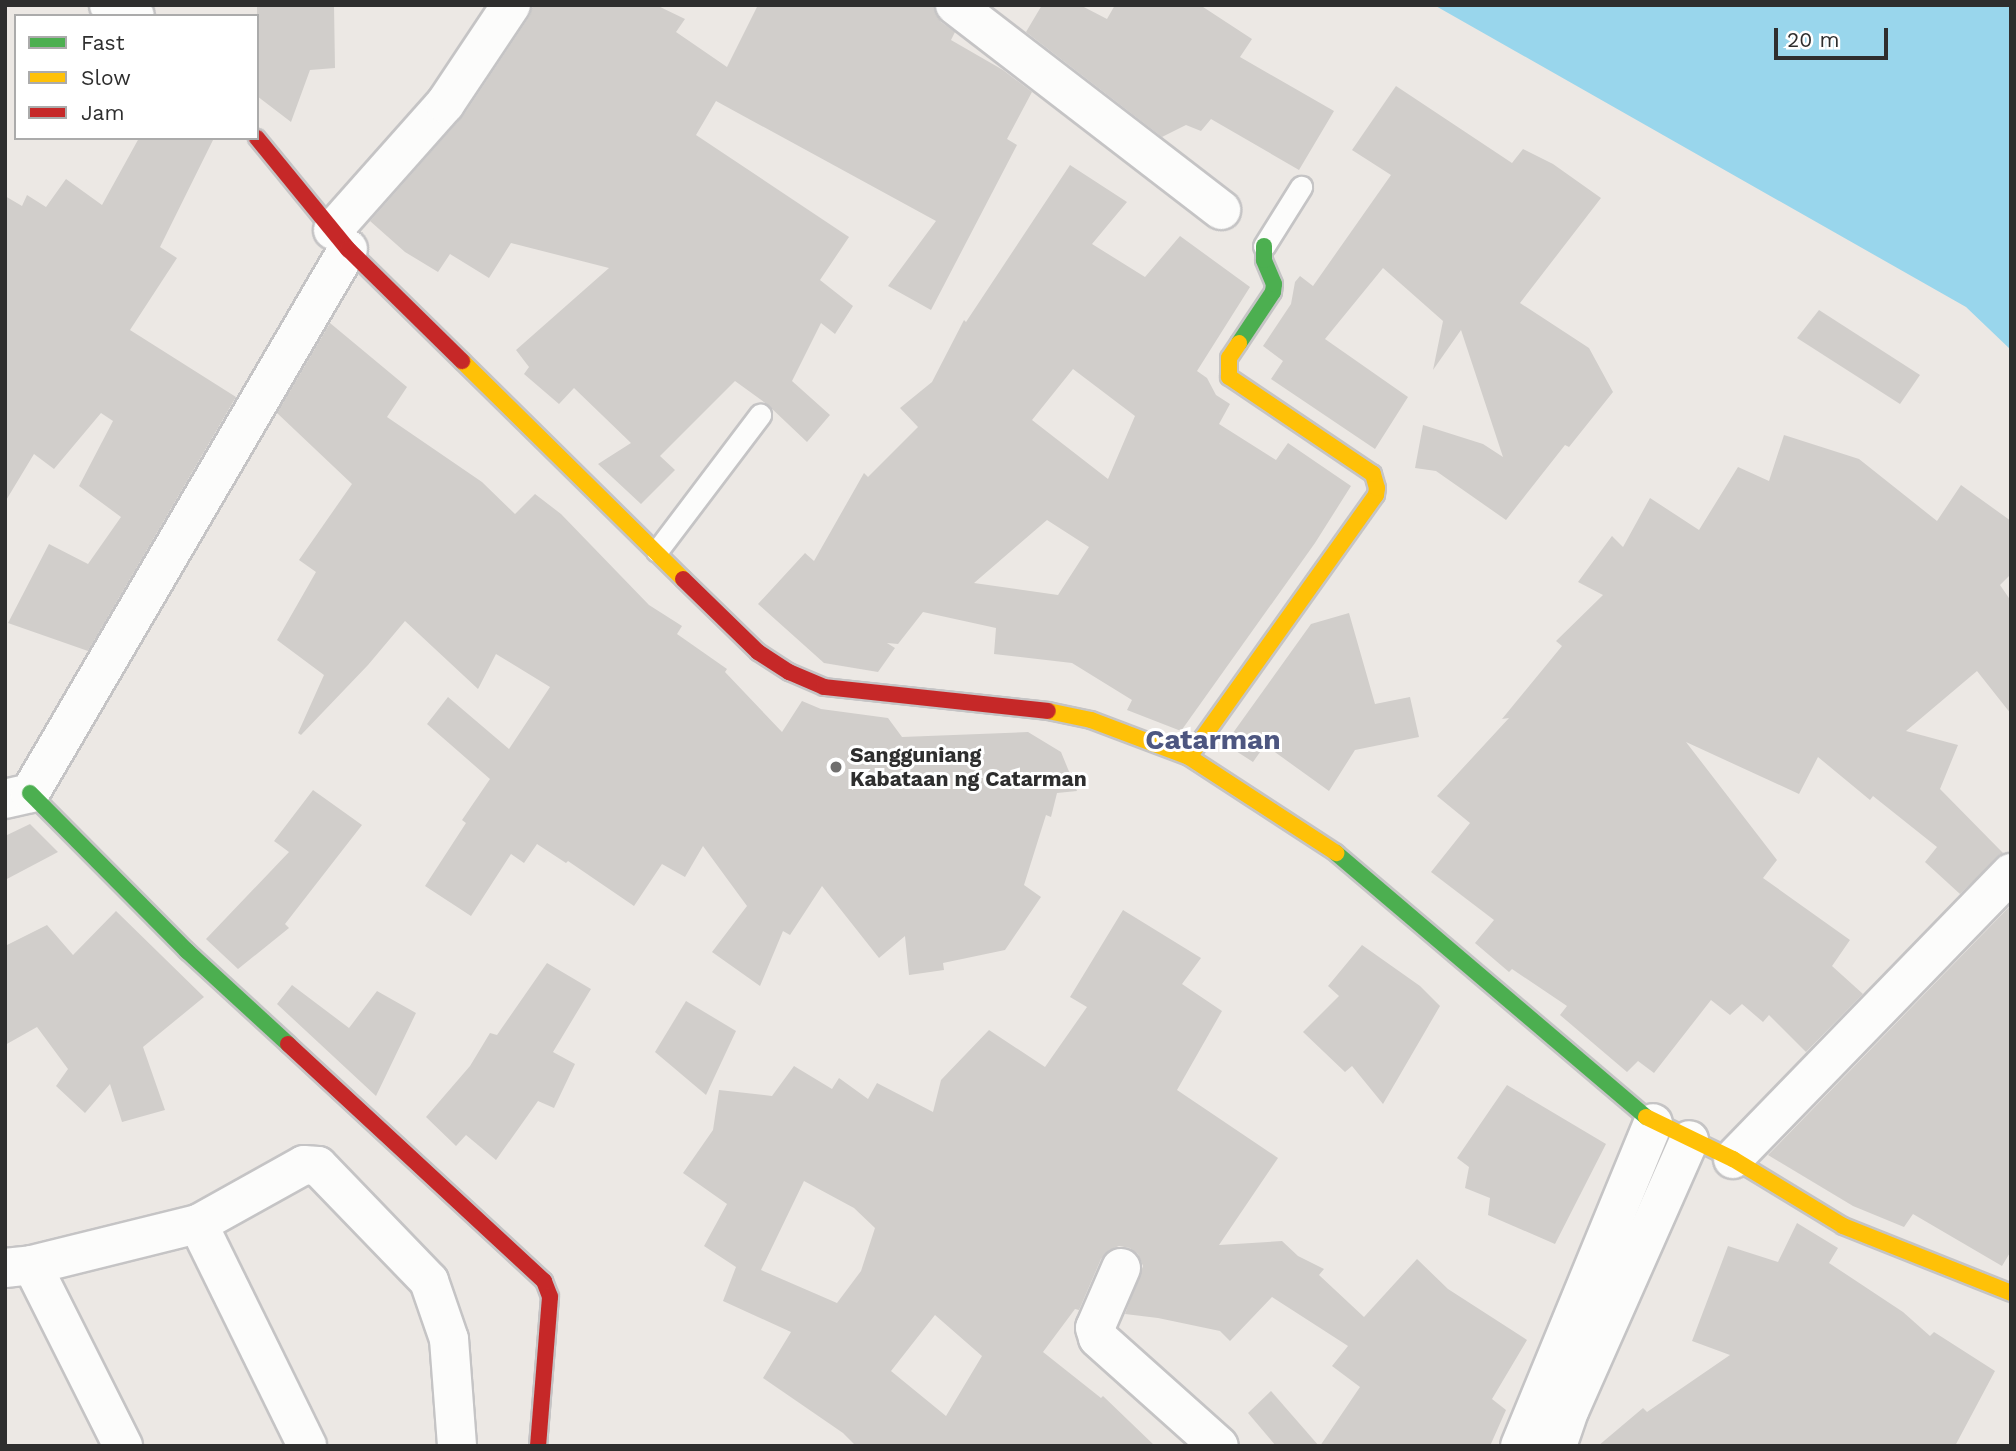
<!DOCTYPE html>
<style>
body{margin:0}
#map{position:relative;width:2016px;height:1451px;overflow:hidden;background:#ece8e4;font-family:"Work Sans",sans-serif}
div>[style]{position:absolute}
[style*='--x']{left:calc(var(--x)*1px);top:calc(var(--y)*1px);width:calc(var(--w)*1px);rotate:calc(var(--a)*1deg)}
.water>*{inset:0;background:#99d6ec}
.building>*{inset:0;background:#d1cecb}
.roads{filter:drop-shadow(2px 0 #c5c4c5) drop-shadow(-2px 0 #c5c4c5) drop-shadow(0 2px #c5c4c5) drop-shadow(0 -2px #c5c4c5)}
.lane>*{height:21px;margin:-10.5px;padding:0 10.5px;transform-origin:10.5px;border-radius:10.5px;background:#fcfcfb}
.street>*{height:38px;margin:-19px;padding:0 19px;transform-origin:19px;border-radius:19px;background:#fcfcfb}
.fast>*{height:16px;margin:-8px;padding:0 8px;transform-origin:8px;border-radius:8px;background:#4caf50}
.slow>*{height:16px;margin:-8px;padding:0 8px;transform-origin:8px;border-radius:8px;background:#ffc107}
.jam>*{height:16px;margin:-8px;padding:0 8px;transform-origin:8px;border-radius:8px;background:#c62828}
.dots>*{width:19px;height:19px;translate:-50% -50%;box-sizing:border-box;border:4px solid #fff;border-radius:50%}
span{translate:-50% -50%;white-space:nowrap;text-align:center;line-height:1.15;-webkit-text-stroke:6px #fff;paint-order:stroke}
.poi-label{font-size:21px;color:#2e2e2e;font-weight:700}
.left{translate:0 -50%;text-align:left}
.district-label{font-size:28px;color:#4d5680;font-weight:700}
.frame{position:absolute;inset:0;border:7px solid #2e2e2e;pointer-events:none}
.legend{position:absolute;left:14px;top:14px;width:245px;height:126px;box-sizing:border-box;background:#fff;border:2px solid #ababab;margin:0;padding:9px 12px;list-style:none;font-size:21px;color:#2e2e2e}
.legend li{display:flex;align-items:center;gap:14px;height:35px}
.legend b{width:35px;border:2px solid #ababab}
.scale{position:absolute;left:1774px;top:28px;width:114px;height:32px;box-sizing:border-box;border:4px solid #2e2e2e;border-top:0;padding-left:9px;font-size:21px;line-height:24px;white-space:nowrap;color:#2e2e2e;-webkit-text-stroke:5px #fff;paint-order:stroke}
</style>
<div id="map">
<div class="water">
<div style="clip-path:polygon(1434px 5px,2011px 5px,2011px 350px,1966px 307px)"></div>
</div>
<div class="building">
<div style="clip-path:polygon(257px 5px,334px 5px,335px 68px,310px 70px,291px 122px,257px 96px)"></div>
<div style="clip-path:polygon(533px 5px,656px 5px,685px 19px,676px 32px,727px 67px,758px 5px,934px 5px,941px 22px,955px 32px,951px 40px,1003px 70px,1032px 92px,1007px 139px,1017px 145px,931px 310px,888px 286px,936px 221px,716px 101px,696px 135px,849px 237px,820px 280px,853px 306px,835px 334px,821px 323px,792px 381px,830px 415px,807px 442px,768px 405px,735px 381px,660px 456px,675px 470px,641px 504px,598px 464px,631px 443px,574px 388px,559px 404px,524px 374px,529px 367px,516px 350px,609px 268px,511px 243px,489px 278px,450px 254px,438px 272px,405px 252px,370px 221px,463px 116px,529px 17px)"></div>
<div style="clip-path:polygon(1042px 5px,1080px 5px,1107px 19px,1115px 5px,1200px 5px,1252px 39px,1240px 57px,1334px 111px,1299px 170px,1211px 119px,1201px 131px,1186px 125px,1162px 137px,1026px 32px)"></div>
<div style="clip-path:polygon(1396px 86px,1512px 163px,1523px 149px,1553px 164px,1601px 198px,1520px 303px,1589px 348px,1613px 392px,1569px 447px,1565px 445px,1506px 520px,1436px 471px,1415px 468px,1423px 425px,1483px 444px,1503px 457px,1461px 330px,1433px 370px,1443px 321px,1383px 268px,1325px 339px,1408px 397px,1375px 449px,1271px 379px,1283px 361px,1263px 346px,1291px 304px,1295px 282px,1300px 276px,1313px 286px,1391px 175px,1352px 150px)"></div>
<div style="clip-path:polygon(139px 138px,214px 138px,160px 247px,177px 258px,130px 330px,236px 397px,88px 651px,8px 623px,49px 544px,88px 564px,121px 517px,79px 486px,113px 421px,101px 413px,54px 469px,34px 454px,5px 502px,5px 196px,22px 206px,27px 195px,46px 207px,66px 179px,102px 205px)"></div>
<div style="clip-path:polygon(evenodd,1070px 165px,1127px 202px,1092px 244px,1145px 277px,1180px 236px,1250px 287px,1197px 371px,1207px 378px,1216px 395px,1230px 404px,1219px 424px,1276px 460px,1288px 443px,1351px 486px,1315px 543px,1181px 731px,1127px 710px,1132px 700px,1072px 663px,994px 654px,996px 628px,923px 612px,898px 644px,887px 643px,895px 648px,878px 672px,824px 663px,758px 604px,805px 553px,814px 561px,864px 473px,868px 477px,918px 427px,900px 408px,932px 382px,964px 320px,966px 322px,1070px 165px,1073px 369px,1135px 416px,1108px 479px,1032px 420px,1073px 369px,1070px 165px,1047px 520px,1089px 547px,1058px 595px,974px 583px,1047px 520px)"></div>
<div style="clip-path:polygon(1819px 310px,1920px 375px,1900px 404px,1797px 338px)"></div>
<div style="clip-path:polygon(330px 323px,407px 387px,387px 417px,482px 482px,515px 514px,535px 494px,561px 514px,649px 605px,682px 626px,677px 634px,727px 669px,725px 672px,782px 732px,802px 701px,821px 709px,888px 718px,902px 737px,1028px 732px,1061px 752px,1077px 791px,1057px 793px,1051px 817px,1046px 815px,1024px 885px,1041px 897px,1005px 950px,943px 963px,944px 970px,909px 975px,905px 936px,879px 958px,822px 886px,790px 935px,783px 931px,760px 986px,712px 952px,747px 906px,703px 846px,685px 877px,662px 864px,634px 906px,568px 861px,566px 863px,537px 844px,524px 863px,511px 854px,471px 916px,425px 886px,466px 823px,462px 820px,490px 779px,427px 724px,448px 697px,509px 749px,550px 687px,496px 654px,478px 689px,405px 621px,368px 665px,301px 735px,298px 733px,324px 675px,277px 640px,316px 572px,299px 560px,352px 484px,277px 413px)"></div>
<div style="clip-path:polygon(1784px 435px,1859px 459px,1937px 521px,1961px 485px,2011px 521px,2011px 574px,2000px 585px,2011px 601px,2011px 714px,1977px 671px,1906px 731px,1958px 745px,1940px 789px,2003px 853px,1960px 894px,1925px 862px,1937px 847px,1873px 796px,1870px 800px,1818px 757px,1799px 794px,1686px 742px,1777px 860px,1763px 878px,1850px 940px,1832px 966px,1863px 994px,1806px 1052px,1769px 1015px,1763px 1022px,1742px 1004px,1730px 1015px,1711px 1000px,1654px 1073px,1638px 1061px,1627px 1072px,1560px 1015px,1567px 1006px,1512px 969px,1509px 972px,1475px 943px,1494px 920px,1431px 872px,1470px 823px,1437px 796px,1509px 718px,1502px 719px,1562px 646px,1556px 641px,1603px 595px,1578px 582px,1612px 536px,1623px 547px,1650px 498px,1699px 530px,1738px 467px,1769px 481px)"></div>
<div style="clip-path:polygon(1349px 613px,1375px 704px,1410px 697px,1419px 737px,1355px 750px,1329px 791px,1265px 745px,1253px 762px,1225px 744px,1311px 624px)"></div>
<div style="clip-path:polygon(313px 790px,362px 825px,285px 924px,289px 928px,238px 969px,206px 939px,289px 852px,274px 841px)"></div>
<div style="clip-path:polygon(30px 824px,58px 852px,5px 880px,5px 836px)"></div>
<div style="clip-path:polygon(2011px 905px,2011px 1251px,2002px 1266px,1913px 1214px,1904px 1227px,1853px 1206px,1768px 1155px)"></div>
<div style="clip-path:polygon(evenodd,1123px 910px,1201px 958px,1182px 984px,1222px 1011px,1177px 1090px,1278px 1158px,1219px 1245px,1282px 1241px,1298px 1256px,1324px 1269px,1319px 1275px,1364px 1317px,1417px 1259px,1448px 1289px,1527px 1340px,1492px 1399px,1506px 1410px,1490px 1446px,1320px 1446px,1360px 1387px,1332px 1366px,1348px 1346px,1272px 1297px,1230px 1341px,1220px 1331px,1158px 1318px,1125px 1314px,1143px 1266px,1138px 1254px,1130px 1248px,1119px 1246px,1109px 1250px,1101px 1259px,1079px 1310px,1075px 1309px,1043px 1352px,1101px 1398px,1103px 1396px,1155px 1446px,856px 1446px,843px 1433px,763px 1378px,791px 1332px,723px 1301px,736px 1267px,704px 1246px,727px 1204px,683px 1173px,713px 1130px,719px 1090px,772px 1096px,794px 1066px,832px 1089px,839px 1078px,868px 1099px,877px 1083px,933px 1112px,941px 1080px,989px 1030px,1045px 1067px,1087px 1007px,1070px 997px,1123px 910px,804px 1181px,854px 1208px,875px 1228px,861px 1271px,837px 1303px,761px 1270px,804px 1181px,1123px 910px,935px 1315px,982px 1356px,946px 1416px,891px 1371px,935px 1315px)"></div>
<div style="clip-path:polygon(116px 911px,204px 997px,143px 1047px,165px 1110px,122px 1122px,110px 1084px,85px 1113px,56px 1086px,68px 1069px,37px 1027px,5px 1045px,5px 946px,47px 925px,73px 955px)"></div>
<div style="clip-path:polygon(1362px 945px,1420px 986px,1440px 1006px,1383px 1104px,1352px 1066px,1345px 1072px,1303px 1032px,1339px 996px,1328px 986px)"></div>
<div style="clip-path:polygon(547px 963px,591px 989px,553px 1052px,575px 1064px,554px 1108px,538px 1101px,496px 1160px,466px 1135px,456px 1146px,426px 1117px,470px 1066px,490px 1033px,497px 1035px)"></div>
<div style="clip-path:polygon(292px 985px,349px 1028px,377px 991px,416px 1013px,376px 1096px,277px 1004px)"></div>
<div style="clip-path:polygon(686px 1001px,736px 1031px,706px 1095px,655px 1052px)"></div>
<div style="clip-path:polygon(1507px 1085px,1606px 1144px,1555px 1244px,1488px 1215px,1490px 1198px,1465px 1188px,1469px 1167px,1457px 1158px)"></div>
<div style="clip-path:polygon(1797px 1223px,1838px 1248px,1829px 1263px,1903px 1312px,1930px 1336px,1934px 1332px,1995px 1371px,1955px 1446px,1598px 1446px,1643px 1408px,1647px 1412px,1730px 1355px,1692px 1341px,1728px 1246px,1778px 1262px)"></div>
<div style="clip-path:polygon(1271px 1391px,1319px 1446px,1276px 1446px,1248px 1413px)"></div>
</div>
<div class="roads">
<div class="lane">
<div style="--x:1264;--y:246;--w:70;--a:-57.9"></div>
<div style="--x:657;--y:551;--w:171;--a:-52.9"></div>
</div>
<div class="street">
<div style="--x:109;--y:5;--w:28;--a:23"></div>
<div style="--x:955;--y:5;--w:336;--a:37.6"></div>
<div style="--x:333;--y:230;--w:169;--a:-48.4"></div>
<div style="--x:445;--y:104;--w:119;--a:-56.3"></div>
<div style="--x:5;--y:799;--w:26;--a:-13"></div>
<div style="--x:30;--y:793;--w:630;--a:-59.69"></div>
<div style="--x:1733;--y:1159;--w:399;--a:-45.8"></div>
<div style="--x:198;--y:1224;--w:247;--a:63.8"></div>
<div style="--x:32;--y:1265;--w:203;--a:63.3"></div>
<div style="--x:5;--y:1268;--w:27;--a:-6"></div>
<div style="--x:32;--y:1265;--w:171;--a:-13.9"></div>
<div style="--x:198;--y:1224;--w:121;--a:-29.1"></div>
<div style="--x:304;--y:1165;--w:14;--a:4"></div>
<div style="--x:318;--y:1166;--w:160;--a:46"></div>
<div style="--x:429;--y:1281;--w:61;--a:71"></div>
<div style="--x:449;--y:1339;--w:107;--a:85.7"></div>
<div style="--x:1121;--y:1268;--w:65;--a:113.4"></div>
<div style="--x:1095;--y:1328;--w:10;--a:73"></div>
<div style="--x:1098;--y:1338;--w:162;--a:41.8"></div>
<div style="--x:1520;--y:1446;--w:349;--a:-67.6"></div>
<div style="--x:1557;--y:1446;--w:39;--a:-71"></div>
<div style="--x:1570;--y:1409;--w:294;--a:-66.1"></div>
</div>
<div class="fast">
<div style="--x:1239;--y:343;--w:61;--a:-56.3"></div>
<div style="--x:1273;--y:292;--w:8;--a:-83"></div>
<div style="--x:1274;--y:284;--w:26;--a:-113"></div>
<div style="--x:1264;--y:260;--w:14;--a:-90"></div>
<div style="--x:30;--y:793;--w:223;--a:45.2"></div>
<div style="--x:187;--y:951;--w:137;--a:42.6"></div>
<div style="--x:1336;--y:853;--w:407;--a:40.4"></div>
</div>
<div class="slow">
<div style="--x:462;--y:361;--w:310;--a:44.6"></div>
<div style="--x:1048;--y:711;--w:44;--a:11.8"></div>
<div style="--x:1091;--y:720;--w:105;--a:20.7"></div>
<div style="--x:1189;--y:757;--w:176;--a:33.1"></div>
<div style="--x:1189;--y:757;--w:322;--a:-54.5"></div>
<div style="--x:1376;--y:495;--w:7;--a:-82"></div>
<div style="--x:1377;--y:488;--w:15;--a:-106"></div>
<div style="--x:1373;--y:474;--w:174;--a:-146"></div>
<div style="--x:1229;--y:377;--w:19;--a:-90"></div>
<div style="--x:1229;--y:358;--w:18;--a:-56"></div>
<div style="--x:1646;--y:1117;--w:97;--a:25.8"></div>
<div style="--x:1733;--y:1159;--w:129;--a:31.3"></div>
<div style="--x:1843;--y:1226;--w:181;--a:21.7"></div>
</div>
<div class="jam">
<div style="--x:257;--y:138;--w:144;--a:50.7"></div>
<div style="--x:348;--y:249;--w:160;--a:44.5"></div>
<div style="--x:683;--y:579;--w:105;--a:44.2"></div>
<div style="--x:758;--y:652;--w:37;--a:33"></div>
<div style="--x:789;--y:672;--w:38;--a:23"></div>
<div style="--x:824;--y:687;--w:225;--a:6.1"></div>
<div style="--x:288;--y:1044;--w:349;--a:42.8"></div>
<div style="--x:544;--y:1281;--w:17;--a:69"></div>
<div style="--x:550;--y:1297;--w:149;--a:94.6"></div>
</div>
</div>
<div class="dots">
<div style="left:836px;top:767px;background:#706f6e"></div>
</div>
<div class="poi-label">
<span class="left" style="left:850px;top:767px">Sangguniang<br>Kabataan ng Catarman</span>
</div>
<div class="district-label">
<span style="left:1213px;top:740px">Catarman</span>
</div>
<div class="frame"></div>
<ul class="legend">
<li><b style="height:9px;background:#4caf50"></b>Fast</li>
<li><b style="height:9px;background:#ffc107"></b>Slow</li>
<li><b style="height:9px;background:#c62828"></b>Jam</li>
</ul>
<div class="scale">20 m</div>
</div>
